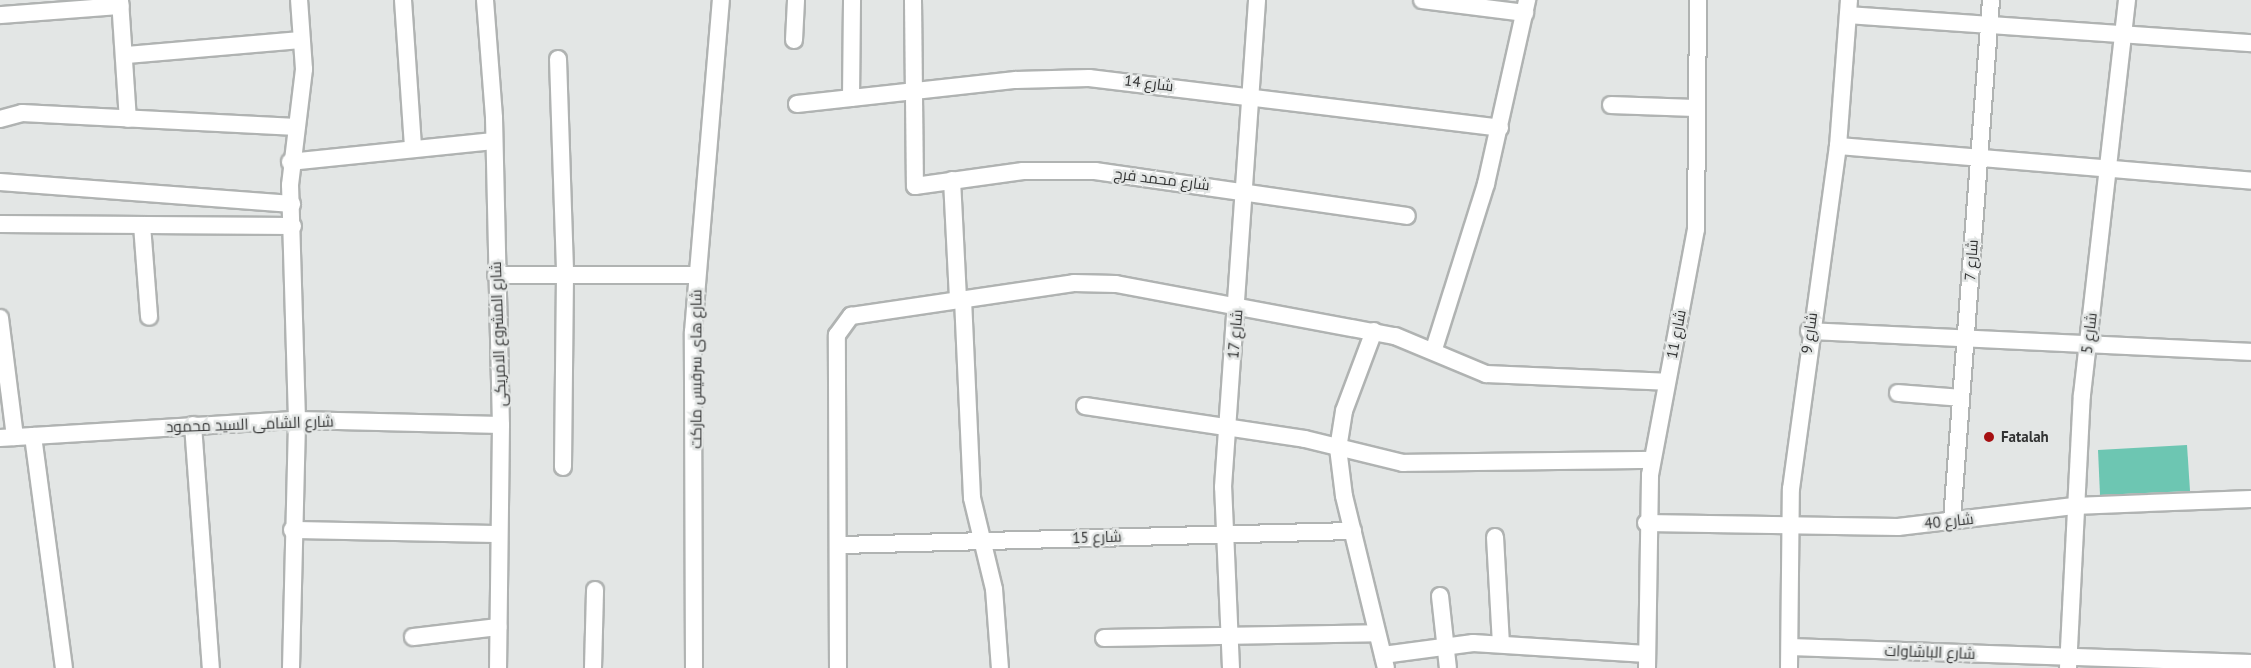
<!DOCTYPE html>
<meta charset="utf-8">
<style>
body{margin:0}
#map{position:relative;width:2251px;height:668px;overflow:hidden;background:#e3e6e5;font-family:"PT Sans",Cairo,sans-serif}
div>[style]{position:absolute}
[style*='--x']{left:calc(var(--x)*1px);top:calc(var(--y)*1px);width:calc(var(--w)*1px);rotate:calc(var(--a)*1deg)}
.green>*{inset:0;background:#6dc6b2}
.roads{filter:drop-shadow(2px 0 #b0b3b2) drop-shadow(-2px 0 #b0b3b2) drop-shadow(0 2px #b0b3b2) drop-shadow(0 -2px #b0b3b2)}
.minor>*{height:16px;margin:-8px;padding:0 8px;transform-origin:8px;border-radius:8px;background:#fff}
.dots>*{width:16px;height:16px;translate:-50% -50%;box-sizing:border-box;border:3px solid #e3e6e5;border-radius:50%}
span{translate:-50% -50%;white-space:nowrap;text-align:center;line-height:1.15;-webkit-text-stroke:5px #e3e6e5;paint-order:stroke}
.street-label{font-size:15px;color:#323333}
.poi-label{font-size:15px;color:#323333;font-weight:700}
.left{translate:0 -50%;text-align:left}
</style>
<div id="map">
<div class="green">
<div style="clip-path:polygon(2187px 445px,2190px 491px,2100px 495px,2098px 450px)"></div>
</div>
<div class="roads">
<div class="minor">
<div style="--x:120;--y:0;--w:119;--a:86.2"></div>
<div style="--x:403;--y:0;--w:148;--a:86.1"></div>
<div style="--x:485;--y:0;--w:118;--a:85.6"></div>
<div style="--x:494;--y:118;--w:307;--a:88.7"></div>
<div style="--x:501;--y:425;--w:243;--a:90.7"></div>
<div style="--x:913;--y:0;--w:186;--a:89.4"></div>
<div style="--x:915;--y:186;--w:109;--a:-7.9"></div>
<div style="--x:1023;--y:171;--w:72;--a:0"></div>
<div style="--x:1095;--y:171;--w:315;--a:8.2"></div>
<div style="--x:1422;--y:0;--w:104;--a:7.2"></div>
<div style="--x:0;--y:15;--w:121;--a:-4.3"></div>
<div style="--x:1848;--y:15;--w:404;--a:4"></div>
<div style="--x:794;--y:40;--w:40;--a:-87.1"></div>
<div style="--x:126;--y:55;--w:176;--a:-4.9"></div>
<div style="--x:558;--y:59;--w:216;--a:88.1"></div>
<div style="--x:565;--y:275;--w:192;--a:90.6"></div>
<div style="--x:851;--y:98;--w:98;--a:-89.4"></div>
<div style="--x:797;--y:104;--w:220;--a:-6.3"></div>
<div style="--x:1016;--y:80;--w:73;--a:-1.6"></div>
<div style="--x:1089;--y:78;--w:414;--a:6.9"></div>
<div style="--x:1611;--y:105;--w:83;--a:2.1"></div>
<div style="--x:0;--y:119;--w:23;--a:-15"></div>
<div style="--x:22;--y:113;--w:275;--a:2.9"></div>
<div style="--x:1838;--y:146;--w:414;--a:4.8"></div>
<div style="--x:290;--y:162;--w:204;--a:-5.9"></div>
<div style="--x:952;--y:180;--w:120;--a:87.1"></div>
<div style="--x:0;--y:182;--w:293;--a:4.3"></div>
<div style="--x:0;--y:224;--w:293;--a:0.4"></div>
<div style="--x:142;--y:225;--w:92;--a:85.6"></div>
<div style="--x:496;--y:275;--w:200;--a:0"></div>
<div style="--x:963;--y:299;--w:199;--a:87.4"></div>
<div style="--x:972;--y:498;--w:94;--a:76.4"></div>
<div style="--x:994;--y:589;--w:79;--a:85.7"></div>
<div style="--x:0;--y:318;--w:120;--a:82.8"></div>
<div style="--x:1374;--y:331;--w:85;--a:110.6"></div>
<div style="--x:1344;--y:411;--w:37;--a:99"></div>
<div style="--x:1338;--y:448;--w:48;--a:82.9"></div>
<div style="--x:1344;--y:496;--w:177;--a:76.3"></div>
<div style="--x:1809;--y:331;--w:442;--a:2.7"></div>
<div style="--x:1434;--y:349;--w:173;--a:-72.5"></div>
<div style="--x:1486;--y:184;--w:189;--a:-77.4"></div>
<div style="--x:1898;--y:393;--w:63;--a:4.5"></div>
<div style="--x:1085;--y:406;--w:222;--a:8.5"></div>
<div style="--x:1305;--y:439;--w:101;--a:13.8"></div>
<div style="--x:1403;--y:463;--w:249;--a:-0.7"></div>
<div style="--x:193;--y:425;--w:244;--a:85.8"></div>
<div style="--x:33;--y:436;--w:234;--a:82.4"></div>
<div style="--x:0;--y:438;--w:298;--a:-3.5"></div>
<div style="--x:297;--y:420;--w:204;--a:1.4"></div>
<div style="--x:1952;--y:520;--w:521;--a:-85.71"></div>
<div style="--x:1646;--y:523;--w:252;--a:0.9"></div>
<div style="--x:1898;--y:527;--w:177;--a:-6.8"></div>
<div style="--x:2074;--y:506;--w:177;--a:-2.3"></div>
<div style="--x:292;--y:530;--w:207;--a:1.1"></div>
<div style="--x:1495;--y:537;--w:107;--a:86.8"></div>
<div style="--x:841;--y:545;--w:512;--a:-1.57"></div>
<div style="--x:1440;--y:596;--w:72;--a:83.7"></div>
<div style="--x:413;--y:637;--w:86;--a:-6.7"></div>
<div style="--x:1104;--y:638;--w:273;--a:-1"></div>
<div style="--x:1790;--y:647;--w:461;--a:2"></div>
<div style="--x:1383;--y:655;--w:91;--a:-7.6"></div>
<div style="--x:1473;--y:643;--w:174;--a:3.6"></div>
<div style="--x:291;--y:668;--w:248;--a:-88.6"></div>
<div style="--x:297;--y:420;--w:235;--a:-91.7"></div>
<div style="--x:290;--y:185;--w:117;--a:-83.1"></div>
<div style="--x:304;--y:69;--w:69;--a:-94.1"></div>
<div style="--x:593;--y:668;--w:78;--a:-88.5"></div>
<div style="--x:694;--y:668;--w:336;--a:-90.2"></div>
<div style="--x:693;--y:332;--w:333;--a:-85.2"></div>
<div style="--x:838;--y:668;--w:333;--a:-90.2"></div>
<div style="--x:837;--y:335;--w:24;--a:-54"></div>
<div style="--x:851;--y:316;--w:225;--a:-8.4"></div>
<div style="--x:1074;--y:283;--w:42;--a:1.4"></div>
<div style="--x:1116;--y:284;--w:284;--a:10.6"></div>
<div style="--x:1395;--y:336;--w:99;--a:22.7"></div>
<div style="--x:1486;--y:374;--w:180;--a:2.5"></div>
<div style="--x:1231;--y:668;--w:181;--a:-92.5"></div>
<div style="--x:1223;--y:487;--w:488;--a:-86"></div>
<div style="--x:1647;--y:668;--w:193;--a:-89.1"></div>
<div style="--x:1650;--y:475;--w:250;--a:-79.4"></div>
<div style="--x:1696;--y:229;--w:229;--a:-89.5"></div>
<div style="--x:1789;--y:668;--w:179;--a:-89.4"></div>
<div style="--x:1791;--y:489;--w:346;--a:-82.2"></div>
<div style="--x:1838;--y:146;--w:146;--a:-85.7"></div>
<div style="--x:2068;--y:668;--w:273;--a:-87.1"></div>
<div style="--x:2082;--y:395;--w:398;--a:-83.5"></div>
</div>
</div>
<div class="dots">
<div style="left:1989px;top:437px;background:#a61012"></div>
</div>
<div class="street-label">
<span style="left:1149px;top:83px;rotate:7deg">شارع 14</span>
<span style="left:1162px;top:179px;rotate:7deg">شارع محمد فرج</span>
<span style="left:1971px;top:260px;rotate:-86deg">شارع 7</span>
<span style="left:1809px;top:333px;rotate:-82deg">شارع 9</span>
<span style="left:2089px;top:333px;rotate:-83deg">شارع 5</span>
<span style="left:498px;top:334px;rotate:-92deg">شارع المشروع الامريكى</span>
<span style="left:1235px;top:334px;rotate:-85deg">شارع 17</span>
<span style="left:1676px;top:334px;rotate:-79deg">شارع 11</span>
<span style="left:696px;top:369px;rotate:-90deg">شارع هاى سرفيس ماركت</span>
<span style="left:250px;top:424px;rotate:-2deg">شارع الشامى السيد محمود</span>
<span style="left:1949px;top:521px;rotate:-6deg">شارع 40</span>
<span style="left:1097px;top:537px;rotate:-2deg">شارع 15</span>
<span style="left:1930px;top:652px;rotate:2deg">شارع الباشاوات</span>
</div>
<div class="poi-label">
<span class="left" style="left:2001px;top:437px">Fatalah</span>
</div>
</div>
